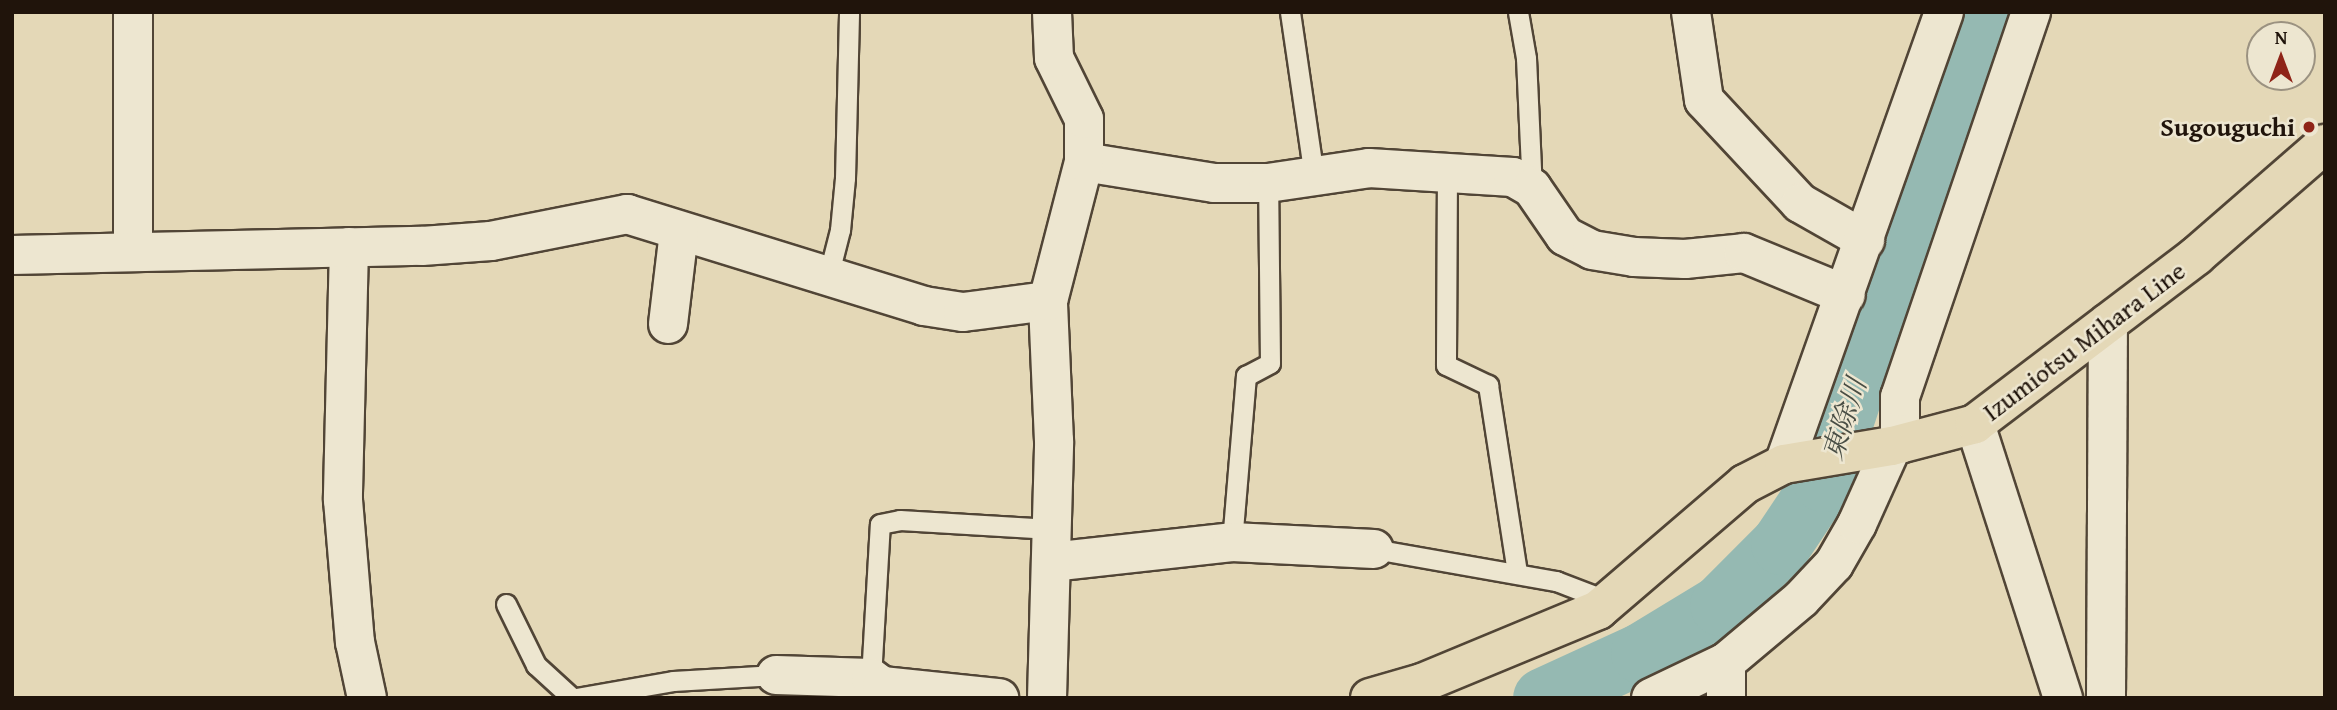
<!DOCTYPE html>
<meta charset="utf-8">
<style>
body{margin:0}
#map{position:relative;width:2337px;height:710px;overflow:hidden;background:#e4d8b7;font-family:"Gentium Book Plus","Noto Serif JP",serif}
div>[style]{position:absolute}
[style*='--x']{left:calc(var(--x)*1px);top:calc(var(--y)*1px);width:calc(var(--w)*1px);rotate:calc(var(--a)*1deg)}
.river>*{height:61px;margin:-30.5px;padding:0 30.5px;transform-origin:30.5px;border-radius:30.5px;background:#95b9b2}
.roads{filter:drop-shadow(2px 0 #514536) drop-shadow(-2px 0 #514536) drop-shadow(0 2px #514536) drop-shadow(0 -2px #514536)}
.service>*{height:19px;margin:-9.5px;padding:0 9.5px;transform-origin:9.5px;border-radius:9.5px;background:#ede6d0}
.minor>*{height:38px;margin:-19px;padding:0 19px;transform-origin:19px;border-radius:19px;background:#ede6d0}
.primary>*{height:38px;margin:-19px;padding:0 19px;transform-origin:19px;border-radius:19px;background:#e4d8b7}
.dots>*{width:19px;height:19px;translate:-50% -50%;box-sizing:border-box;border:4px solid #ede6d0;border-radius:50%}
span{translate:-50% -50%;white-space:nowrap;text-align:center;line-height:1.15;-webkit-text-stroke:5px #ede6d0;paint-order:stroke}
.poi-label{font-size:26px;color:#20140b;font-weight:700}
.right{translate:-100% -50%;text-align:right}
.street-label{font-size:26px;color:#20140b}
.water-label{font-size:28px;color:#494e45;font-style:italic}
.frame{position:absolute;inset:0;border:14px solid #20140b;pointer-events:none}
.north{position:absolute;left:2246px;top:21px;width:70px;height:70px;box-sizing:border-box;background:#ede6d0;border:2px solid #9b9281;border-radius:50%;rotate:0deg;font-size:19px;font-weight:700;line-height:28px;text-align:center;color:#20140b}
.north::after{content:'';display:block;margin:auto;width:24px;height:32px;background:#8f2418;clip-path:polygon(50% 0,100% 100%,50% 72%,0 100%)}
</style>
<div id="map">
<div class="river">
<div style="--x:1543;--y:698;--w:108;--a:-24.7"></div>
<div style="--x:1641;--y:653;--w:92;--a:-31.3"></div>
<div style="--x:1720;--y:605;--w:86;--a:-45"></div>
<div style="--x:1781;--y:544;--w:76;--a:-56.3"></div>
<div style="--x:1823;--y:481;--w:494;--a:-71.8"></div>
</div>
<div class="roads">
<div class="service">
<div style="--x:1290;--y:12;--w:167;--a:81.7"></div>
<div style="--x:1518;--y:12;--w:47;--a:80.1"></div>
<div style="--x:1526;--y:58;--w:130;--a:87.4"></div>
<div style="--x:1447;--y:170;--w:195;--a:90.3"></div>
<div style="--x:1446;--y:365;--w:47;--a:25.5"></div>
<div style="--x:1488;--y:385;--w:190;--a:81.2"></div>
<div style="--x:828;--y:277;--w:49;--a:-75.7"></div>
<div style="--x:840;--y:230;--w:52;--a:-84.5"></div>
<div style="--x:845;--y:178;--w:166;--a:-88.6"></div>
<div style="--x:1232;--y:542;--w:167;--a:-85.2"></div>
<div style="--x:1246;--y:376;--w:27;--a:-28"></div>
<div style="--x:1270;--y:363;--w:180;--a:-90.6"></div>
<div style="--x:1374;--y:549;--w:185;--a:10"></div>
<div style="--x:1556;--y:581;--w:56;--a:21"></div>
<div style="--x:506;--y:604;--w:68;--a:63.8"></div>
<div style="--x:536;--y:665;--w:49;--a:42.5"></div>
<div style="--x:871;--y:678;--w:154;--a:-86.7"></div>
<div style="--x:880;--y:524;--w:20;--a:-11"></div>
<div style="--x:900;--y:520;--w:151;--a:3.4"></div>
<div style="--x:576;--y:698;--w:98;--a:-9.9"></div>
<div style="--x:673;--y:681;--w:103;--a:-3.3"></div>
</div>
<div class="minor">
<div style="--x:133;--y:12;--w:238;--a:90"></div>
<div style="--x:1691;--y:12;--w:89;--a:81.6"></div>
<div style="--x:1704;--y:100;--w:141;--a:47"></div>
<div style="--x:1800;--y:203;--w:75;--a:29.6"></div>
<div style="--x:1084;--y:162;--w:132;--a:9.2"></div>
<div style="--x:1214;--y:183;--w:54;--a:0"></div>
<div style="--x:1268;--y:183;--w:102;--a:-8.4"></div>
<div style="--x:1369;--y:168;--w:144;--a:3.6"></div>
<div style="--x:1513;--y:177;--w:22;--a:30"></div>
<div style="--x:1532;--y:188;--w:58;--a:55.5"></div>
<div style="--x:1565;--y:236;--w:30;--a:27"></div>
<div style="--x:1592;--y:250;--w:43;--a:9.5"></div>
<div style="--x:1634;--y:257;--w:51;--a:2.2"></div>
<div style="--x:1685;--y:259;--w:59;--a:-5.8"></div>
<div style="--x:1744;--y:253;--w:110;--a:22.4"></div>
<div style="--x:349;--y:247;--w:253;--a:91.4"></div>
<div style="--x:343;--y:500;--w:143;--a:85.2"></div>
<div style="--x:355;--y:642;--w:57;--a:77.9"></div>
<div style="--x:12;--y:255;--w:410;--a:-1.3"></div>
<div style="--x:422;--y:246;--w:69;--a:-4.1"></div>
<div style="--x:491;--y:241;--w:139;--a:-11.2"></div>
<div style="--x:627;--y:214;--w:311;--a:17.2"></div>
<div style="--x:924;--y:306;--w:39;--a:9"></div>
<div style="--x:963;--y:312;--w:86;--a:-7.4"></div>
<div style="--x:668;--y:324;--w:93;--a:-83.2"></div>
<div style="--x:1975;--y:424;--w:288;--a:72.2"></div>
<div style="--x:1900;--y:444;--w:47;--a:-90"></div>
<div style="--x:1900;--y:397;--w:407;--a:-71.2"></div>
<div style="--x:1784;--y:464;--w:479;--a:-70.5"></div>
<div style="--x:1051;--y:562;--w:182;--a:-6.3"></div>
<div style="--x:1232;--y:542;--w:142;--a:2.8"></div>
<div style="--x:776;--y:675;--w:95;--a:1.8"></div>
<div style="--x:871;--y:678;--w:14;--a:36"></div>
<div style="--x:882;--y:686;--w:118;--a:5.9"></div>
<div style="--x:1047;--y:698;--w:257;--a:-88.4"></div>
<div style="--x:1054;--y:441;--w:140;--a:-92.5"></div>
<div style="--x:1048;--y:301;--w:144;--a:-75.5"></div>
<div style="--x:1084;--y:162;--w:43;--a:-90"></div>
<div style="--x:1084;--y:119;--w:68;--a:-116.2"></div>
<div style="--x:1054;--y:58;--w:46;--a:-92.5"></div>
<div style="--x:1651;--y:698;--w:83;--a:-25.6"></div>
<div style="--x:1726;--y:662;--w:98;--a:-40"></div>
<div style="--x:1801;--y:599;--w:48;--a:-46.7"></div>
<div style="--x:1834;--y:564;--w:46;--a:-60.1"></div>
<div style="--x:1857;--y:524;--w:85;--a:-65.8"></div>
<div style="--x:1726;--y:698;--w:36;--a:-90"></div>
<div style="--x:2106;--y:698;--w:375;--a:-89.7"></div>
</div>
<div class="primary">
<div style="--x:1370;--y:698;--w:54;--a:-16.1"></div>
<div style="--x:1422;--y:683;--w:191;--a:-22.5"></div>
<div style="--x:1598;--y:610;--w:194;--a:-40.6"></div>
<div style="--x:1745;--y:484;--w:44;--a:-27.1"></div>
<div style="--x:1784;--y:464;--w:109;--a:-9.5"></div>
<div style="--x:1892;--y:446;--w:86;--a:-14.8"></div>
<div style="--x:1975;--y:424;--w:278;--a:-37.2"></div>
<div style="--x:2196;--y:256;--w:171;--a:-41"></div>
</div>
</div>
<div class="dots">
<div style="left:2309px;top:127px;background:#8f2418"></div>
</div>
<div class="poi-label">
<span class="right" style="left:2295px;top:127px">Sugouguchi</span>
</div>
<div class="street-label">
<span style="left:2084px;top:341px;rotate:-37deg">Izumiotsu Mihara Line</span>
</div>
<div class="water-label">
<span style="left:1844px;top:419px;rotate:-72deg">東除川</span>
</div>
<div class="frame"></div>
<div class="north">N</div>
</div>
